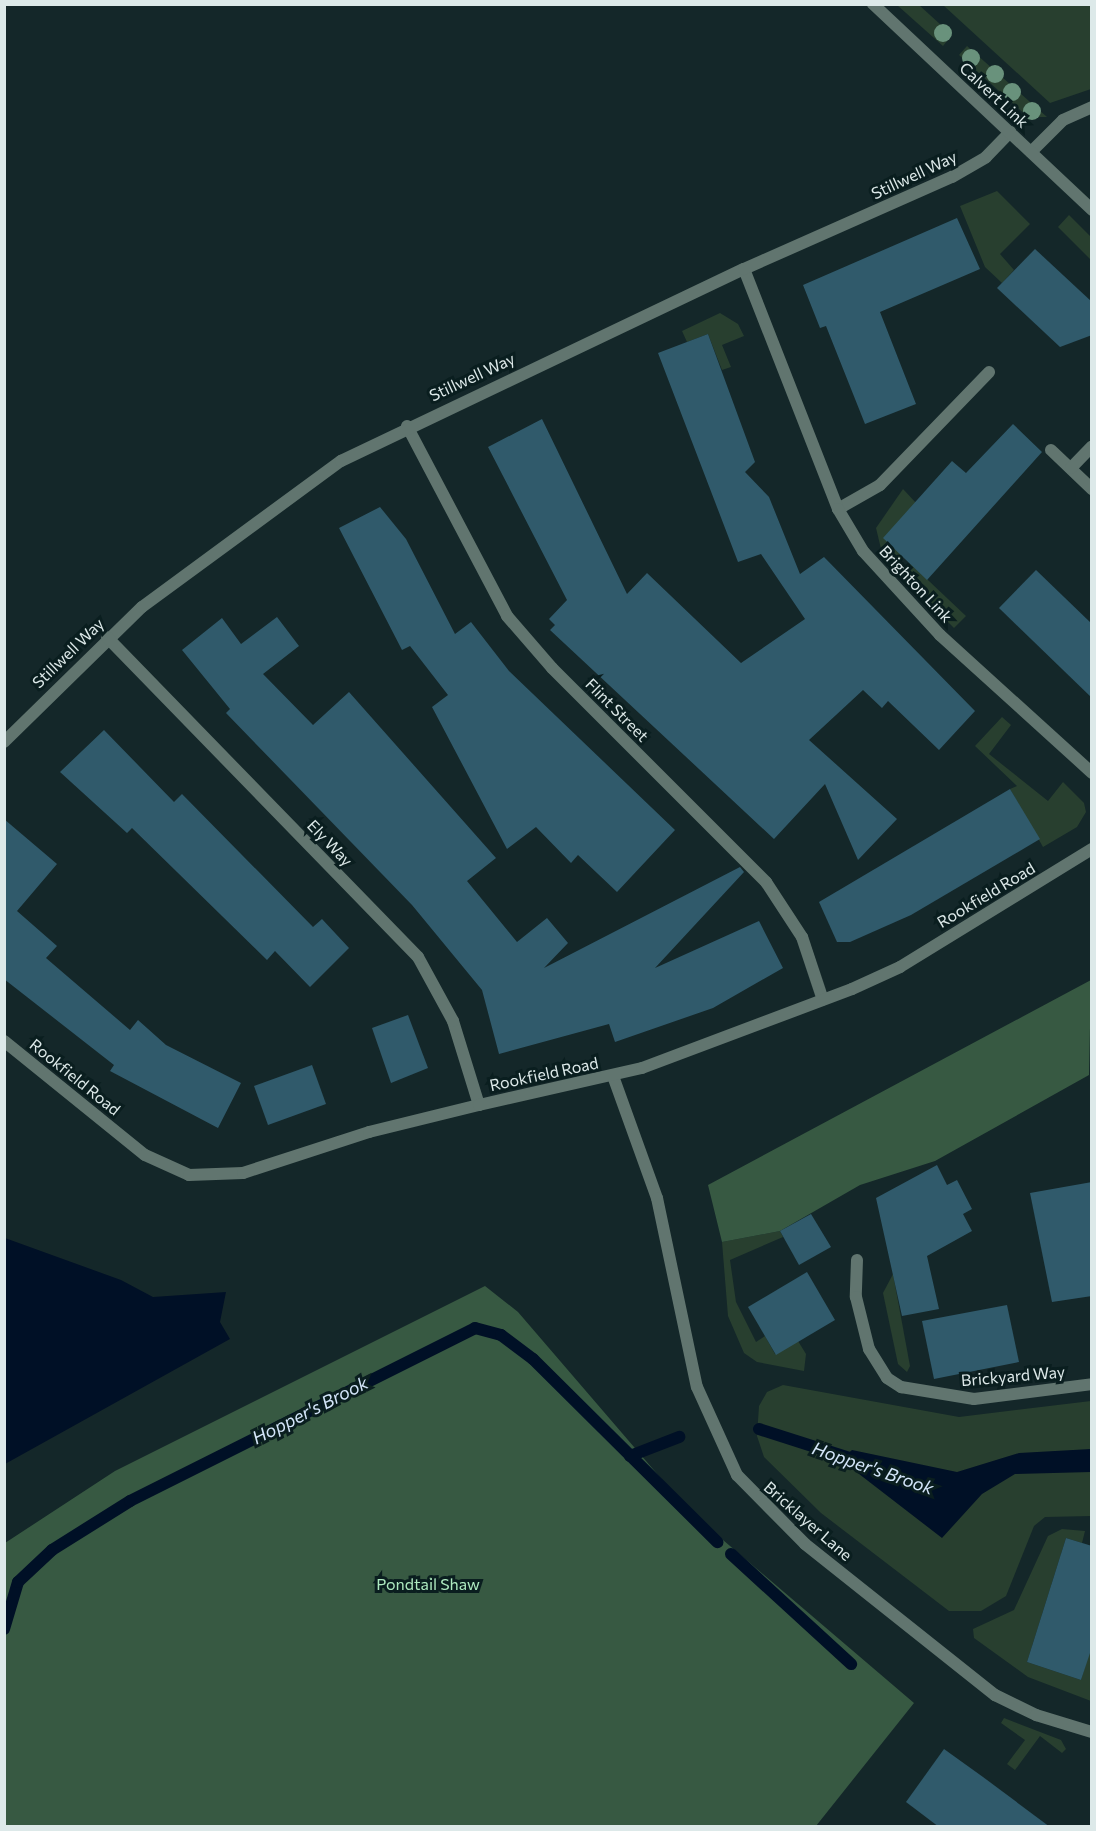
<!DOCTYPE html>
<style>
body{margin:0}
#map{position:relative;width:1096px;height:1831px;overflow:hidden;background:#142729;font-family:Commissioner,sans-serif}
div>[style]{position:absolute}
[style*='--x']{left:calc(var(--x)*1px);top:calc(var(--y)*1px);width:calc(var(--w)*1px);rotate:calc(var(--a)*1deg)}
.green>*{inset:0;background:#283f2f}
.forest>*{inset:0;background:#375942}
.water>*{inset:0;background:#001026}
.stream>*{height:12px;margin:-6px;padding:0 6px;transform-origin:6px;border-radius:6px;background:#001026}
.building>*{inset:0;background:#305a6b}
.service>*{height:12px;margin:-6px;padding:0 6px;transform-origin:6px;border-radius:6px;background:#61756f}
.minor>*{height:12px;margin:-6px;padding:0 6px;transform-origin:6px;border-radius:6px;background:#61756f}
.tertiary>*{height:12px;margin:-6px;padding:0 6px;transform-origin:6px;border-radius:6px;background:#61756f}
.trees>*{width:18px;height:18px;margin:-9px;border-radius:50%;background:#69927c}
span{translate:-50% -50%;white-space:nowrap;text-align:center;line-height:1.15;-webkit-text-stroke:6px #0a1e1f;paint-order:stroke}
.street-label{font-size:16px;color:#dde9e9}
.park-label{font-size:16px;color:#aeeac0}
.water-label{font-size:18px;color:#d4e6fa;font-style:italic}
.frame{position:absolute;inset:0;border:6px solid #dde9e9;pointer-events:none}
</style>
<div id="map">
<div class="green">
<div style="clip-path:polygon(897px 5px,919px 5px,952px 35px,943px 46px)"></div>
<div style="clip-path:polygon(943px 5px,1091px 5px,1091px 89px,1050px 103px)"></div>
<div style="clip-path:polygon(967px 46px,1047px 117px,1028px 117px,959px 55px)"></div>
<div style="clip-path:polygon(997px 191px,1030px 224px,1000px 254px,1014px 270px,1002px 283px,985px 267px,960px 206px)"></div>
<div style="clip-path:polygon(1069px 215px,1091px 237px,1091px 260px,1058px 227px)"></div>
<div style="clip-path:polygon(720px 313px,738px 324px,744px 336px,722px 345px,731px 367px,722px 370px,708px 334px,687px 342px,682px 331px)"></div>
<div style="clip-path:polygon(903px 489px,917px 504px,903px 556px,895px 567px,882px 553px,876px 528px)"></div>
<div style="clip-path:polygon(911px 564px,966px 616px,954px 628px,901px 575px)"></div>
<div style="clip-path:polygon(1002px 717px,1011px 725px,989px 754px,1048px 801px,1063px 782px,1084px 803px,1086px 812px,1077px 827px,1043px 847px,1010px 789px,1017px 786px,975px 746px)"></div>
<div style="clip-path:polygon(780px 1231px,783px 1237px,730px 1260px,736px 1302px,756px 1342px,765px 1336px,775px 1354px,798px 1341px,806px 1354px,804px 1371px,757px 1362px,744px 1353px,728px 1316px,722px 1242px)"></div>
<div style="clip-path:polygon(893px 1274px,910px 1366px,907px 1372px,898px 1364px,883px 1293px)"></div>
<div style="clip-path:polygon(783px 1385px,959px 1417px,1091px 1401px,1091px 1516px,1045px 1517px,1034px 1526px,1006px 1596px,981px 1611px,949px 1611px,821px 1513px,764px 1457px,757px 1436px,759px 1406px,767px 1392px)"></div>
<div style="clip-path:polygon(1062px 1529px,1085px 1531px,1082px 1543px,1066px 1538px,1027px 1662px,1081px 1680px,1091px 1647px,1091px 1701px,1028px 1677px,974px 1638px,973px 1629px,1014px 1610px,1048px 1536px)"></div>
<div style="clip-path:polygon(1004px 1718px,1061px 1740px,1066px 1749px,1062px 1753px,1040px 1736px,1015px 1770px,1007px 1764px,1025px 1740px,1001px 1723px)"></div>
</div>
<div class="forest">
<div style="clip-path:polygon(1091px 980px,1089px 1075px,935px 1161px,860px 1185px,780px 1231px,722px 1242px,708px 1185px)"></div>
<div style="clip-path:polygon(485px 1286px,518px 1312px,689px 1511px,914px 1703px,816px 1826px,5px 1826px,5px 1543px,115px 1471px)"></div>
</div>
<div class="water">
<div style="clip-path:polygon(5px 1238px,121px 1280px,153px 1297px,226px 1292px,220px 1322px,230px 1339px,5px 1464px)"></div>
<div style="clip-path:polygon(1091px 1449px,1091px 1472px,1015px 1474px,982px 1494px,942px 1538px,850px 1467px,845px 1456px,852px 1450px,957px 1472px,1019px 1453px)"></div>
</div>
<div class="stream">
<div style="--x:759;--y:1429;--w:105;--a:17.7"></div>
<div style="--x:630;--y:1456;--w:53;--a:-21.2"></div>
<div style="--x:731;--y:1554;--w:163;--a:42.5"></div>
<div style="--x:4;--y:1629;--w:49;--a:-73.4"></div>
<div style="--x:18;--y:1582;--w:47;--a:-43.3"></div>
<div style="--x:52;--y:1550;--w:92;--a:-32.1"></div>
<div style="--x:130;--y:1501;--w:386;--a:-26.6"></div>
<div style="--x:475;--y:1328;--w:27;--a:15"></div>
<div style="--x:501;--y:1335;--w:40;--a:37"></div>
<div style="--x:533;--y:1359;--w:260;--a:44.8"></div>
</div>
<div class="building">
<div style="clip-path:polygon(957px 218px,980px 269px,880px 312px,916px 404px,865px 424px,826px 326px,820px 328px,803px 285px)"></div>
<div style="clip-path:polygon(1035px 249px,1092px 302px,1092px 335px,1060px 347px,997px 288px)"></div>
<div style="clip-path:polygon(708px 334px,755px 462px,745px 472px,769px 497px,800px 574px,824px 557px,975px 711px,939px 750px,888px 701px,882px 708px,863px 690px,809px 740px,897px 819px,858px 860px,825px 784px,774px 839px,550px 630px,555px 625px,549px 619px,567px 600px,488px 447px,542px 419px,627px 594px,647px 573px,741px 663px,805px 619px,761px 554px,738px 562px,658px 353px)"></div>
<div style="clip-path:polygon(1013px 424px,1042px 452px,927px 580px,883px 538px,952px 461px,966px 473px)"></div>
<div style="clip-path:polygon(380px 507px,406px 539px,455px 634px,471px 622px,509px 671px,675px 830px,617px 892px,578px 855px,571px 863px,536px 827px,507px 849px,432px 707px,448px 695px,410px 646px,402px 650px,339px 528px)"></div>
<div style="clip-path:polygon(1036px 570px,1092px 624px,1092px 698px,999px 608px)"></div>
<div style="clip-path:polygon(277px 617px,299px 646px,263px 674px,313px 725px,349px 692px,496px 858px,467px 881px,517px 942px,547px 918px,568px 943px,544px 968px,740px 867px,744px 872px,655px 968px,759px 921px,783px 968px,713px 1008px,615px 1042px,609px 1024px,499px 1054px,482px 990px,412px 905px,226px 713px,230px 709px,182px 650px,222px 618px,241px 644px)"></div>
<div style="clip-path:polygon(104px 730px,174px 802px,182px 794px,313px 927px,322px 919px,349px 948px,310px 987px,275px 951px,267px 960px,132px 828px,127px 833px,60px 772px)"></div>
<div style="clip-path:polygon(1010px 789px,1040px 839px,911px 915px,850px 942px,837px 942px,819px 902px)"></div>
<div style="clip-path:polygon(4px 819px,57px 864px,17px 911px,57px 946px,46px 958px,130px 1030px,138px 1020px,166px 1045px,241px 1083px,218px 1128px,110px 1071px,114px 1065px,4px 979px)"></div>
<div style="clip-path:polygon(408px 1015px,428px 1068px,391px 1083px,372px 1028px)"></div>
<div style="clip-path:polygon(312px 1065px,326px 1104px,268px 1125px,254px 1086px)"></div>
<div style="clip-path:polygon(937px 1165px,947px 1185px,957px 1180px,972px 1209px,963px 1214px,972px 1231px,927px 1256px,939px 1309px,902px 1316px,876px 1198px)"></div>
<div style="clip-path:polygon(1092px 1182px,1092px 1296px,1052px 1302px,1030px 1193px)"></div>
<div style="clip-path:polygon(811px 1214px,831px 1247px,799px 1265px,780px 1231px)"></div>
<div style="clip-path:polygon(807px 1272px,835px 1320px,776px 1355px,748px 1307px)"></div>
<div style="clip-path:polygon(1007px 1305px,1019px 1362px,934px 1379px,922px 1321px)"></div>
<div style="clip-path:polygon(1066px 1538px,1092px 1546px,1092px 1647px,1081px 1680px,1027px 1662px)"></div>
<div style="clip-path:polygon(944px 1749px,983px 1777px,1050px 1827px,939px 1827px,906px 1802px)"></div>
</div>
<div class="service">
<div style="--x:1051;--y:450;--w:57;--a:43.6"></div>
<div style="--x:1071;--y:468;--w:30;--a:-46"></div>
<div style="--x:838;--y:509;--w:48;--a:-29.7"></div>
<div style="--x:880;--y:485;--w:157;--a:-46"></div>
</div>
<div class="minor">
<div style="--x:1031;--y:152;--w:45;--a:-45"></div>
<div style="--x:1063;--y:120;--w:32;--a:-24"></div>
<div style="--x:744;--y:269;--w:258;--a:68.6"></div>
<div style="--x:838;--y:509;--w:49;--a:59.2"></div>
<div style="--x:863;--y:551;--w:114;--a:47.5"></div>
<div style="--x:940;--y:635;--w:205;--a:42.2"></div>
<div style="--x:407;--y:426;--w:215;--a:62.2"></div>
<div style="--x:507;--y:616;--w:69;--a:49.1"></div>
<div style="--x:552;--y:668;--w:303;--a:45"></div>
<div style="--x:766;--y:882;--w:66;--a:56.8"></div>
<div style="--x:802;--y:937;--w:66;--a:71.6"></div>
<div style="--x:4;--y:742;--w:193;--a:-44.4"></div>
<div style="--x:142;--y:607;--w:247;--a:-36.3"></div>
<div style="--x:341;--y:461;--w:446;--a:-25.5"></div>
<div style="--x:744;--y:269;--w:227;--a:-23.9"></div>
<div style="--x:952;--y:177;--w:39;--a:-30"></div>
<div style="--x:986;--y:157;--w:35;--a:-46"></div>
<div style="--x:4;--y:1041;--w:181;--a:39"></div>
<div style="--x:145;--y:1155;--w:48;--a:24.4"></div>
<div style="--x:189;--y:1175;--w:54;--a:-2.1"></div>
<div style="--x:243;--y:1173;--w:133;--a:-18"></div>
<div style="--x:369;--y:1132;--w:113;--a:-13.8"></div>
<div style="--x:479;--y:1105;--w:88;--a:-107.2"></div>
<div style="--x:453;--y:1021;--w:73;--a:-118.7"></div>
<div style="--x:418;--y:957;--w:446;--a:-134.2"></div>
<div style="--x:613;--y:1076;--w:130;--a:70.2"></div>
<div style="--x:657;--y:1198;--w:193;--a:78.1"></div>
<div style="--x:697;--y:1387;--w:97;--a:65.6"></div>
<div style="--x:737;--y:1475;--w:97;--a:45.4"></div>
<div style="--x:805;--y:1544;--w:243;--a:38.5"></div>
<div style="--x:995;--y:1695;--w:46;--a:26"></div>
<div style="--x:1036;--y:1715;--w:59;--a:16.9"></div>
<div style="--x:857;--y:1260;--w:37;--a:92"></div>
<div style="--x:856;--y:1297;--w:54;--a:76"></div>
<div style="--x:869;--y:1349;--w:34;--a:58"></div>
<div style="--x:887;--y:1378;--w:17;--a:33"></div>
<div style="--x:901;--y:1387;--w:74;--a:9.3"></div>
<div style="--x:974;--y:1399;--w:119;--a:-7.2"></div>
</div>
<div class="tertiary">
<div style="--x:873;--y:4;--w:301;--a:43.2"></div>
<div style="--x:479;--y:1105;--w:167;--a:-12.8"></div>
<div style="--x:642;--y:1068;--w:224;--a:-20.6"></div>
<div style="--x:852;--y:989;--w:53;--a:-24.6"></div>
<div style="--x:900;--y:967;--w:225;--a:-31.6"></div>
</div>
<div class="trees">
<div style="left:943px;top:33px"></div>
<div style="left:971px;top:58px"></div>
<div style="left:995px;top:74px"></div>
<div style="left:1012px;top:92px"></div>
<div style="left:1032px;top:111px"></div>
</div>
<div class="street-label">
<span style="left:994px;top:95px;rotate:43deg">Calvert Link</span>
<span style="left:914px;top:175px;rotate:-25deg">Stillwell Way</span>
<span style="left:472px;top:377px;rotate:-25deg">Stillwell Way</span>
<span style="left:916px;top:584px;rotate:47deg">Brighton Link</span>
<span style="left:68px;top:653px;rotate:-44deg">Stillwell Way</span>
<span style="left:617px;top:710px;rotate:45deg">Flint Street</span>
<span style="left:330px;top:843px;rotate:46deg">Ely Way</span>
<span style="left:986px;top:895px;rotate:-31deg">Rookfield Road</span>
<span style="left:544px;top:1074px;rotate:-12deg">Rookfield Road</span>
<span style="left:75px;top:1077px;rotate:39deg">Rookfield Road</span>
<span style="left:1013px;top:1376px;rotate:-5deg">Brickyard Way</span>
<span style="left:808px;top:1521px;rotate:41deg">Bricklayer Lane</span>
</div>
<div class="park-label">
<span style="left:428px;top:1584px">Pondtail Shaw</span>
</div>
<div class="water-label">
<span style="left:310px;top:1410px;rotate:-27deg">Hopper's Brook</span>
<span style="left:873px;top:1468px;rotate:19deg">Hopper's Brook</span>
</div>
<div class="frame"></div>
</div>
